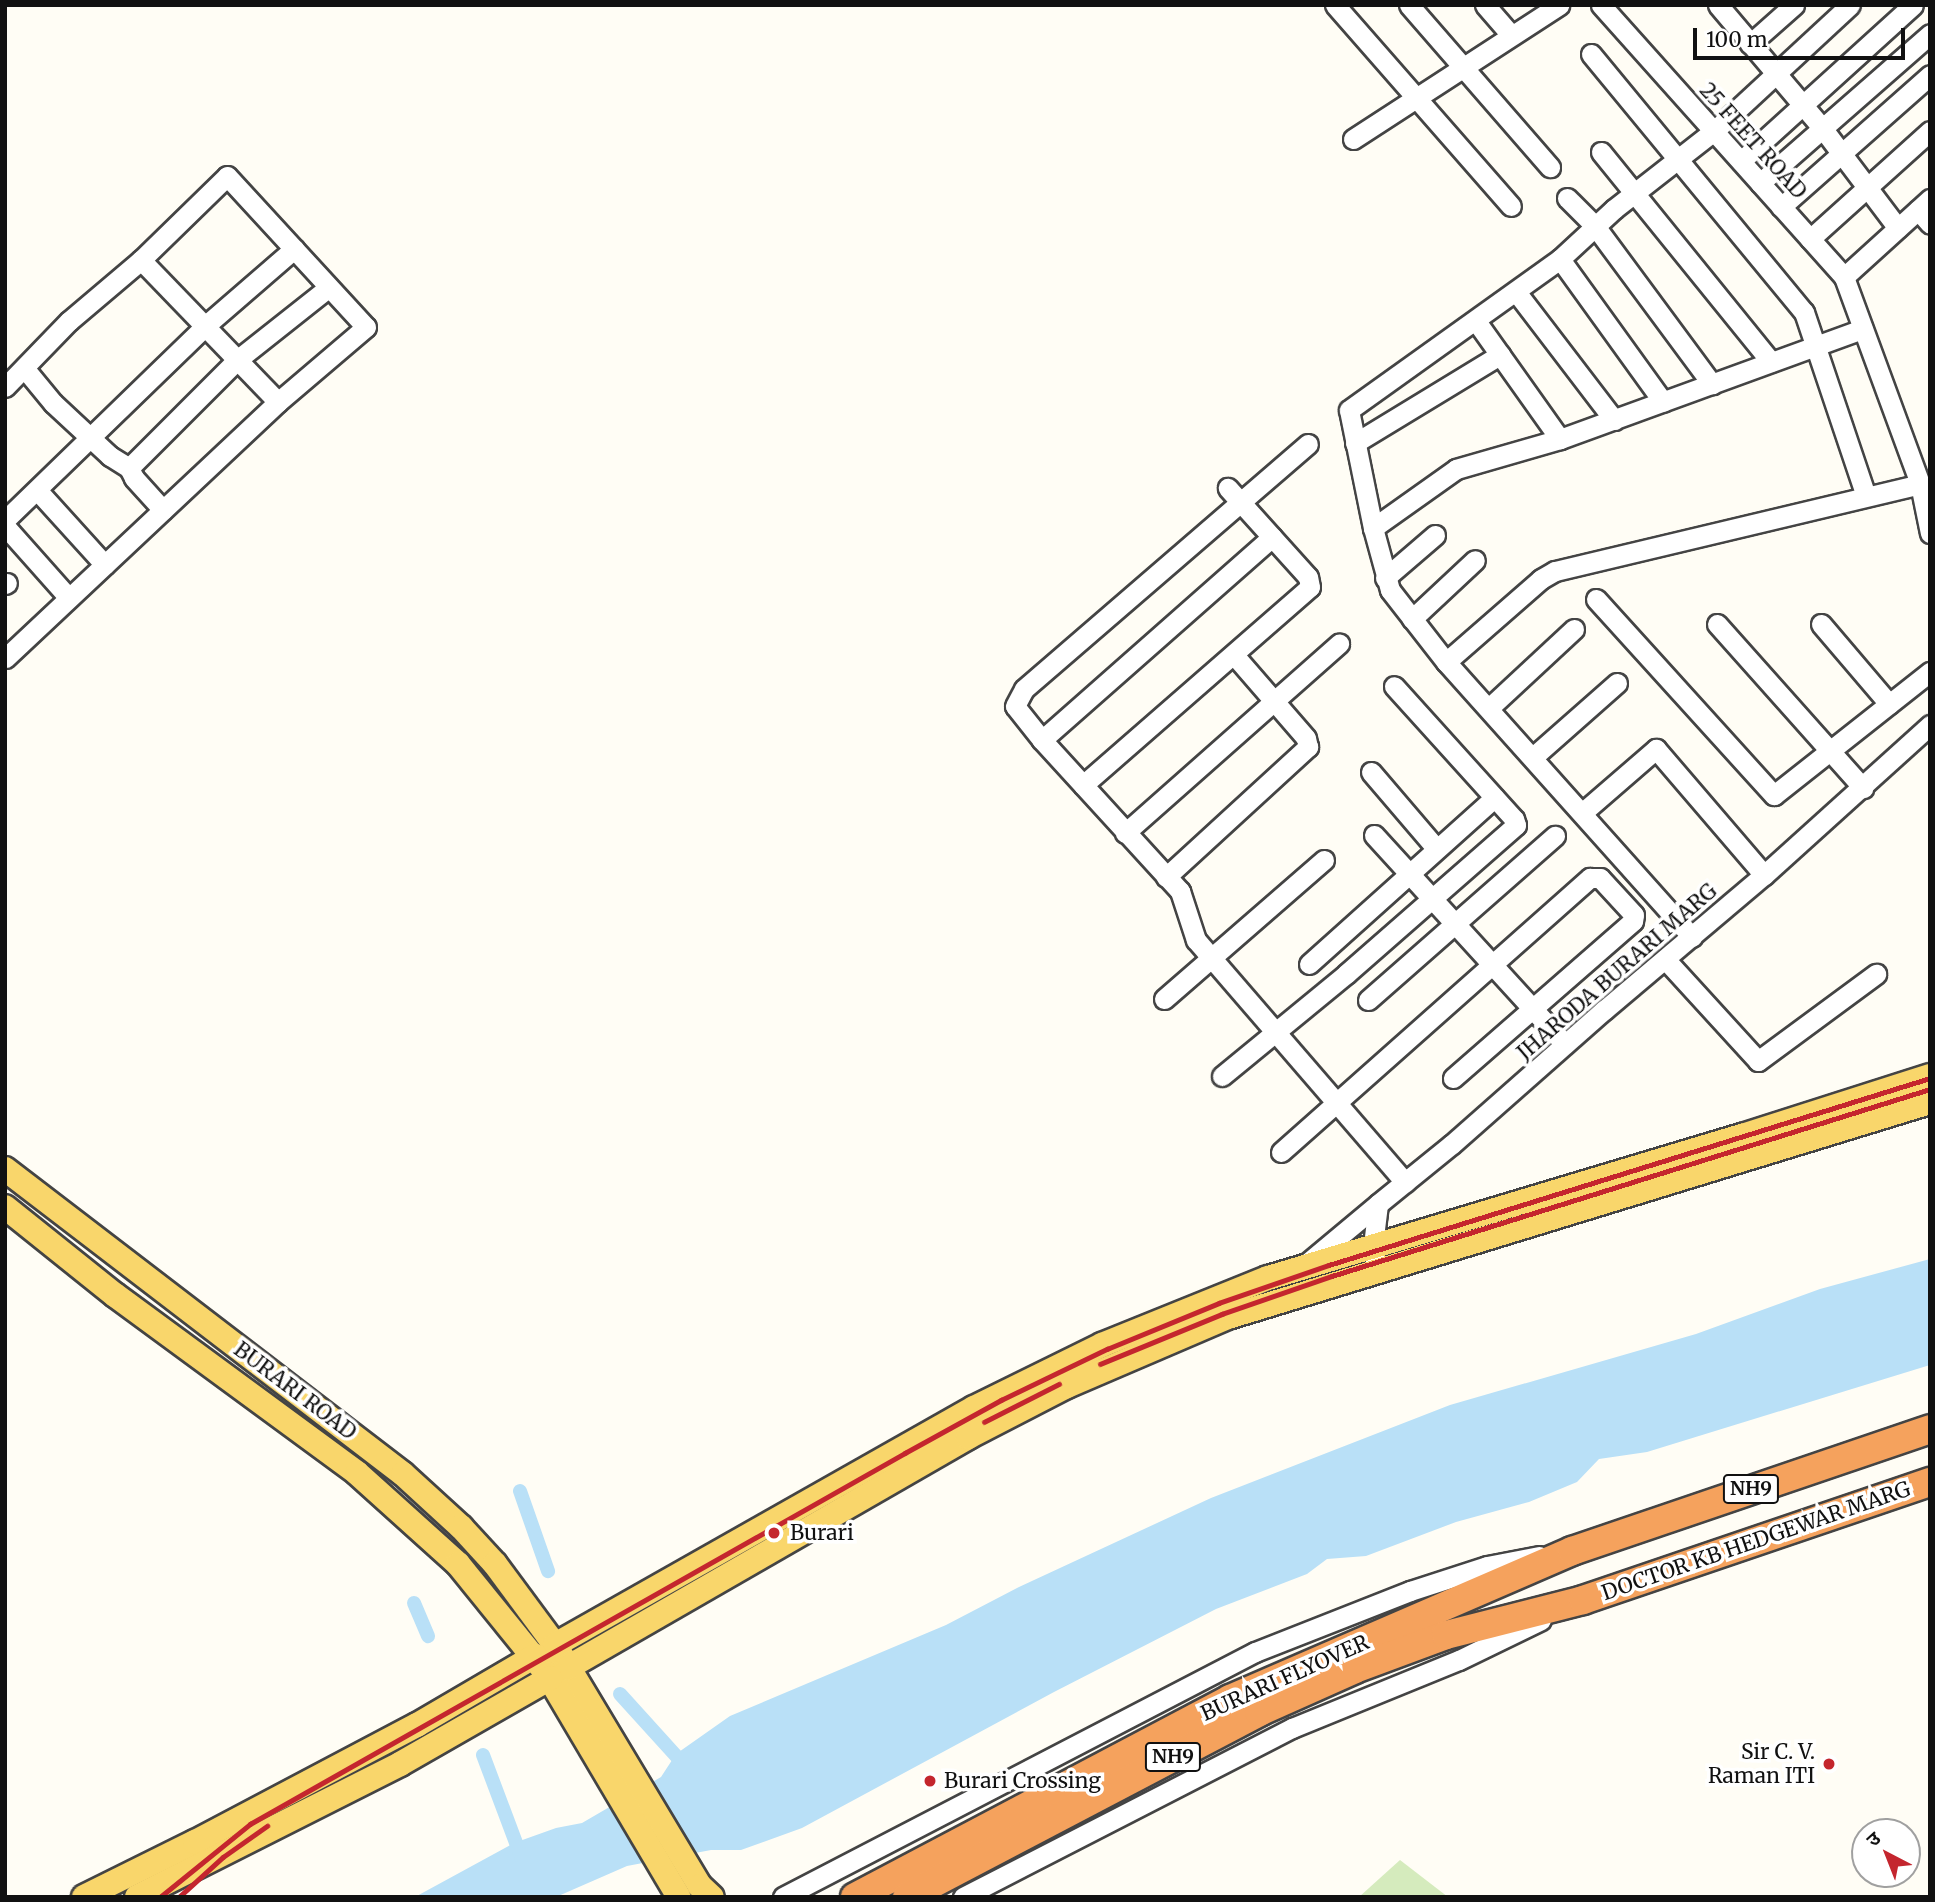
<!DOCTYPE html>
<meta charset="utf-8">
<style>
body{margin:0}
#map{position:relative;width:1935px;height:1902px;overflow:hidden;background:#fffdf5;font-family:Merriweather,"Noto Sans Devanagari",serif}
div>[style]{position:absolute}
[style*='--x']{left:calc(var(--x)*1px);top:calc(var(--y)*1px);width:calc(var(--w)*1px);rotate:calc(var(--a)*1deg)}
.green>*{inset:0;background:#d5ebbd}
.water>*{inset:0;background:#b9e0f7}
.canal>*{height:14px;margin:-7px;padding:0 7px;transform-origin:7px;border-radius:7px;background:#b9e0f7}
.roads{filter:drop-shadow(2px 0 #444) drop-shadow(-2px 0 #444) drop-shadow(0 2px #444) drop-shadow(0 -2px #444)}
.minor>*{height:19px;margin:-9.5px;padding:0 9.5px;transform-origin:9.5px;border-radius:9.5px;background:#fff}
.major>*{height:24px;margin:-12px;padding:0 12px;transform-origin:12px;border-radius:12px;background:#f9d66b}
.highway>*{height:28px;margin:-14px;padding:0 14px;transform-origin:14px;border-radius:14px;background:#f5a25d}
.rail>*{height:4.5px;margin:-2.25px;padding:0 2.25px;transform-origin:2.25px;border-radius:2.25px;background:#c4262e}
.dots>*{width:19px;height:19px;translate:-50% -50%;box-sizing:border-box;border:4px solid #fff;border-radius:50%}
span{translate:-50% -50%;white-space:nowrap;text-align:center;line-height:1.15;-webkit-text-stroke:7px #fff;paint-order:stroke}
.shield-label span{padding:2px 5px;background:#fff;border:2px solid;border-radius:5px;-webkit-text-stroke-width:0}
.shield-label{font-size:19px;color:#111;font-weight:700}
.street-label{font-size:21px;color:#111}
.poi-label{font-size:21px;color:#111}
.left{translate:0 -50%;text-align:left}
.right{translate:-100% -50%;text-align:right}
.frame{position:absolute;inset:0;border:7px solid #111;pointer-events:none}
.north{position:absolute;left:1851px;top:1818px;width:70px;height:70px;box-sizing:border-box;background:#fff;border:2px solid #a0a0a0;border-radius:50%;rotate:318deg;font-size:19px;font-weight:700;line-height:28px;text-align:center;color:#111}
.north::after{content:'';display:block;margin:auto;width:24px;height:32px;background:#c4262e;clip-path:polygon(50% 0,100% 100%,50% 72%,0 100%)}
.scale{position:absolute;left:1693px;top:28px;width:212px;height:32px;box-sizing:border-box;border:4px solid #111;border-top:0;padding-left:9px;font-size:21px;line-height:24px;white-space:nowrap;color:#111;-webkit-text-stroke:5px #fff;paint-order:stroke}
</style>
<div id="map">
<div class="green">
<div style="clip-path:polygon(1400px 1860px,1448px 1897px,1359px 1897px)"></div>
</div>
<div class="water">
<div style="clip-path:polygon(1930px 1259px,1930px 1365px,1647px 1452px,1599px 1459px,1577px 1482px,1529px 1502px,1456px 1522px,1366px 1556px,1327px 1559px,1307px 1574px,1216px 1609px,1054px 1692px,802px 1828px,741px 1850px,711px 1850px,627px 1866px,556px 1897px,415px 1897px,514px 1843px,556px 1828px,582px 1823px,661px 1777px,676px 1754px,730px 1716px,946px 1625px,1019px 1587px,1211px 1498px,1450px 1405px,1696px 1334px,1820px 1289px)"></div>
</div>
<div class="canal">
<div style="--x:520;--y:1491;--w:85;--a:70.7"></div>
<div style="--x:414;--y:1603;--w:36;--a:67"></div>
<div style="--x:620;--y:1694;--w:100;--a:47.8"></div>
<div style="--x:483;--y:1755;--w:111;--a:69.4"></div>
</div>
<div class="roads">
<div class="minor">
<div style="--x:1335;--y:5;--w:267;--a:48.8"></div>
<div style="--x:1409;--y:5;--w:215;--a:49"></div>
<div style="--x:1485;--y:5;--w:40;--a:49"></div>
<div style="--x:1601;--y:5;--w:365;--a:48.2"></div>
<div style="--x:1844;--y:277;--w:221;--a:69.8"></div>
<div style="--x:1920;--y:484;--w:50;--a:78.5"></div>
<div style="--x:1718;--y:5;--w:162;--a:49.7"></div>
<div style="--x:1823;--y:129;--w:124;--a:52.9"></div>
<div style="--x:1750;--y:44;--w:59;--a:-41.6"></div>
<div style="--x:1591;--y:54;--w:335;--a:50.5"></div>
<div style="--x:1804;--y:312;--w:194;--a:71.4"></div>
<div style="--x:1353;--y:139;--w:246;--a:-33"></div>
<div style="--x:1601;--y:152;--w:270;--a:51"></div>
<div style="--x:1741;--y:161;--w:232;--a:-42.2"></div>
<div style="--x:1760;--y:183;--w:226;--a:-41.2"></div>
<div style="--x:1567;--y:198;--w:40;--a:45"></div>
<div style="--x:1595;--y:226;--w:197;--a:53.5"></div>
<div style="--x:1781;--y:207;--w:199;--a:-41.5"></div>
<div style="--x:1918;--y:210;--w:18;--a:49"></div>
<div style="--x:1810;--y:239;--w:161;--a:-42"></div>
<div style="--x:1560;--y:259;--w:176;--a:54.2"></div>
<div style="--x:141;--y:260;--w:197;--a:46"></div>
<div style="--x:1844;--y:277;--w:116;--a:-42.2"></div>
<div style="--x:1517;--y:293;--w:160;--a:52.6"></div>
<div style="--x:1476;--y:321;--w:145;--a:54.6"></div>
<div style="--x:25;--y:369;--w:44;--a:50.5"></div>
<div style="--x:53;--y:403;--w:78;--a:42.9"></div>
<div style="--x:110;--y:456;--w:22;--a:32"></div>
<div style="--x:129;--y:468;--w:11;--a:63"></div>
<div style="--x:134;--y:478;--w:43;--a:47.8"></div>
<div style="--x:5;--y:387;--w:92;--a:-45.9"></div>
<div style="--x:69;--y:321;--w:94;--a:-40.3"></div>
<div style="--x:141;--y:260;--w:120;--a:-44.3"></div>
<div style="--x:227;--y:176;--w:205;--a:47.4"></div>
<div style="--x:366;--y:327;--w:116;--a:139.6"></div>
<div style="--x:278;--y:402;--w:374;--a:136.8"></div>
<div style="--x:1355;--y:443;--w:170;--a:-31.3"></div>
<div style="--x:129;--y:468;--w:153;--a:-45"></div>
<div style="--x:237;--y:360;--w:117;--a:-38.4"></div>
<div style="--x:37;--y:490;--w:101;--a:47.8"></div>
<div style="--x:5;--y:520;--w:279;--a:-44.1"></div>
<div style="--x:205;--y:326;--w:118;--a:-40.9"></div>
<div style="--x:5;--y:526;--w:96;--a:48.4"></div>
<div style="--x:1373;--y:528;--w:102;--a:-35.4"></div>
<div style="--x:1456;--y:469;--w:108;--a:-16.1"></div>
<div style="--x:1560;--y:439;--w:322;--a:-20"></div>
<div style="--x:1272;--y:537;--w:307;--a:138.6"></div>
<div style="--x:1042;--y:740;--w:43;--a:-128.5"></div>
<div style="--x:1015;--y:706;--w:19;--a:-62"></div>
<div style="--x:1024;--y:689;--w:375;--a:-40.8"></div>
<div style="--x:1385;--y:578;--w:66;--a:-40.7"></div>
<div style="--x:5;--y:584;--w:2;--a:-27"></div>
<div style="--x:1596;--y:599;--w:265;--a:47.8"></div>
<div style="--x:1774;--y:795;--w:199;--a:-38.3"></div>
<div style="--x:1412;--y:619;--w:86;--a:-43.1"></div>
<div style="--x:1717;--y:624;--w:220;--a:48.3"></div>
<div style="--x:1821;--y:624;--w:105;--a:49.6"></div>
<div style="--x:1446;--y:662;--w:126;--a:-41.1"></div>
<div style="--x:1541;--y:579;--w:16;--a:-30"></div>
<div style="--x:1555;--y:571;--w:375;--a:-13.4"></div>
<div style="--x:1489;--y:708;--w:116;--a:-42.9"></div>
<div style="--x:1042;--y:740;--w:205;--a:47.6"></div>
<div style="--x:1180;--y:891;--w:52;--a:71.9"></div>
<div style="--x:1196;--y:940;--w:320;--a:49.2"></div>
<div style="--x:1533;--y:757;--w:112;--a:-41.4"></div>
<div style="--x:1371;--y:772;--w:100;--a:49.5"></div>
<div style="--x:1083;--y:785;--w:301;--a:-41.1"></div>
<div style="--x:1310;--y:587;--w:10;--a:-101"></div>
<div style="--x:1308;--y:577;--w:120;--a:-132"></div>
<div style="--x:1582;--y:813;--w:98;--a:-40.9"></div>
<div style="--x:1656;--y:749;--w:166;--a:49.4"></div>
<div style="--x:1125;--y:833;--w:286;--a:-41.5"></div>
<div style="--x:1374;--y:835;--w:283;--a:47.6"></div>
<div style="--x:1166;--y:877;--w:193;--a:-42.5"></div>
<div style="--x:1308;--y:747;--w:9;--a:-103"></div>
<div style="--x:1306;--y:738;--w:110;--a:-130.9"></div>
<div style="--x:1692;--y:937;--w:369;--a:-131.8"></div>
<div style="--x:1446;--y:662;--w:91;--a:-127.9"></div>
<div style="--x:1390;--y:590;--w:64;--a:-105.3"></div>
<div style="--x:1373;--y:528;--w:120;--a:-101.5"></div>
<div style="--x:1349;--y:410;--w:259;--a:-35.6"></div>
<div style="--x:1560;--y:259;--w:74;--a:-42.8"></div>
<div style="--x:1614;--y:209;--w:127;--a:-38"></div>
<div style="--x:1714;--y:131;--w:185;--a:-42.8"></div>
<div style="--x:1665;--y:959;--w:138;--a:47.6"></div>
<div style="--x:1758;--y:1061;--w:147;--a:-36.4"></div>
<div style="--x:1309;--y:964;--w:249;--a:-41.9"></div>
<div style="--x:1164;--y:999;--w:212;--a:-41"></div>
<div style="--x:1368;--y:1000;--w:249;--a:-41.3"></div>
<div style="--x:1222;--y:1076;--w:161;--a:-39.4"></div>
<div style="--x:1346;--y:974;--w:226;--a:-41.2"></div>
<div style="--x:1516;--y:825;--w:6;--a:-108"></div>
<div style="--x:1514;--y:819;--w:179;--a:-132.1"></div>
<div style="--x:1281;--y:1152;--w:413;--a:-41.6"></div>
<div style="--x:1590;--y:878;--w:10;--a:0"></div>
<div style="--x:1600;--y:878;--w:50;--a:47.4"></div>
<div style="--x:1634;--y:915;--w:6;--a:99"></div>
<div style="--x:1633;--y:921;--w:239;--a:138.9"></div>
<div style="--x:1306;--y:1264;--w:94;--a:-39.8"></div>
<div style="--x:1376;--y:1269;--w:24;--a:-97"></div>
<div style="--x:1373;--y:1245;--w:41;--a:-83"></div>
<div style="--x:1378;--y:1204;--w:95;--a:-39"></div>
<div style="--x:1452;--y:1144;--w:203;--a:-41.4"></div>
<div style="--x:1604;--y:1010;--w:209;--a:-40.2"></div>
<div style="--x:1764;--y:875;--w:224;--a:-42.1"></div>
<div style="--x:783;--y:1897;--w:532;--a:-27.43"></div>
<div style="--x:1255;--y:1652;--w:167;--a:-21.5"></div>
<div style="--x:1410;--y:1591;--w:81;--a:-18"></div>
<div style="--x:1487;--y:1566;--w:53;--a:-10.9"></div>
<div style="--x:963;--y:1897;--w:370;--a:-27.2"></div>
<div style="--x:1292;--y:1728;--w:180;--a:-22.2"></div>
<div style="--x:1459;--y:1660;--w:91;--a:-26"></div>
</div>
<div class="major">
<div style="--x:5;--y:1169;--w:501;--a:37.46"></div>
<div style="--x:403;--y:1474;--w:79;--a:42.4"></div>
<div style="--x:461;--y:1527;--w:50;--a:47.4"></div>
<div style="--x:495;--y:1564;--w:101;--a:53.5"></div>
<div style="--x:555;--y:1645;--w:281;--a:59"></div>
<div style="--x:700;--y:1886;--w:16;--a:43"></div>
<div style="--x:5;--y:1207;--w:141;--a:38.7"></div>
<div style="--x:115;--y:1295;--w:300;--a:36.3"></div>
<div style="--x:357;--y:1473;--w:136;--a:42"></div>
<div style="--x:458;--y:1564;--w:141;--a:51"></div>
<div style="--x:547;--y:1674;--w:259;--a:59.4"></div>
<div style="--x:555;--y:1645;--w:481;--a:-29.5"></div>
<div style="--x:974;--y:1408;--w:143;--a:-26.2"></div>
<div style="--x:1102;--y:1345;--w:179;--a:-22"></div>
<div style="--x:1268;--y:1278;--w:495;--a:-16.7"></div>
<div style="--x:1742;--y:1136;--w:197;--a:-17.7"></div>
<div style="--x:567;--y:1668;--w:463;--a:-29.9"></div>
<div style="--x:968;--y:1437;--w:111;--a:-27.3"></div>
<div style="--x:1067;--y:1386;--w:175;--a:-23.2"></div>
<div style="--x:1228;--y:1317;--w:734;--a:-17.03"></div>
<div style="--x:84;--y:1897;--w:124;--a:-26.4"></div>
<div style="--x:195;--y:1842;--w:251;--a:-27.8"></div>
<div style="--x:417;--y:1725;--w:137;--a:-30.3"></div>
<div style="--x:137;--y:1897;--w:295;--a:-26.8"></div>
<div style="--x:400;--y:1764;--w:173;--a:-29.8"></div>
</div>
<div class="highway">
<div style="--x:855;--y:1897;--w:424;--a:-27.8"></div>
<div style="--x:1230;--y:1699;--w:373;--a:-23.4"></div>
<div style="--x:1572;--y:1551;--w:378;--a:-18.8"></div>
<div style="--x:907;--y:1897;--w:398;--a:-27.7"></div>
<div style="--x:1259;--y:1712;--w:105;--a:-24.1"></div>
<div style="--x:1355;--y:1669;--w:97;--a:-20.5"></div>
<div style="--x:1446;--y:1635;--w:141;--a:-14.3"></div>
<div style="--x:1583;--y:1600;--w:367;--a:-18.8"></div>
</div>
</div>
<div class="rail">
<div style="--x:1100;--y:1364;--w:132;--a:-22.3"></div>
<div style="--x:1222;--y:1314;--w:116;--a:-19.1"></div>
<div style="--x:1332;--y:1276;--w:627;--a:-17.36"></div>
<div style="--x:984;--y:1422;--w:84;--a:-26.9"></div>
<div style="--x:160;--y:1897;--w:116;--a:-39"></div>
<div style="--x:250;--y:1824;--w:753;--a:-29.53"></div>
<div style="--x:905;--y:1453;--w:110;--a:-28.9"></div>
<div style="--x:1001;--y:1400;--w:118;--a:-25.7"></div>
<div style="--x:1107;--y:1349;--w:121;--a:-22.3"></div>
<div style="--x:1219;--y:1303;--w:116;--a:-19.1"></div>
<div style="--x:1329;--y:1265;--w:629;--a:-17.28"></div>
<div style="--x:179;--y:1897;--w:59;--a:-42.3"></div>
<div style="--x:223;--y:1857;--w:54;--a:-35.2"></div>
</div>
<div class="dots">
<div style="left:774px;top:1533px;background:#c4262e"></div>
<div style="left:1829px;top:1764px;background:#c4262e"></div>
<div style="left:930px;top:1781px;background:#c4262e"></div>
</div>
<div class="shield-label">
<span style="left:1751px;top:1489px">NH9</span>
<span style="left:1173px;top:1757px">NH9</span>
</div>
<div class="street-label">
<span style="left:1753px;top:141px;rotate:48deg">25 FEET ROAD</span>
<span style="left:1617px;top:972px;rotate:-41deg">JHARODA BURARI MARG</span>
<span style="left:295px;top:1391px;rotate:37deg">BURARI ROAD</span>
<span style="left:1756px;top:1541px;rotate:-19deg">DOCTOR KB HEDGEWAR MARG</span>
<span style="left:1285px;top:1678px;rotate:-24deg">BURARI FLYOVER</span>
</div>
<div class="poi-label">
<span class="left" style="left:790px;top:1533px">Burari</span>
<span class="right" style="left:1815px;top:1764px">Sir C. V.<br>Raman ITI</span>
<span class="left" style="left:944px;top:1781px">Burari Crossing</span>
</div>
<div class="frame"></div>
<div class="north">उ</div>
<div class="scale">100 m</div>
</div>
